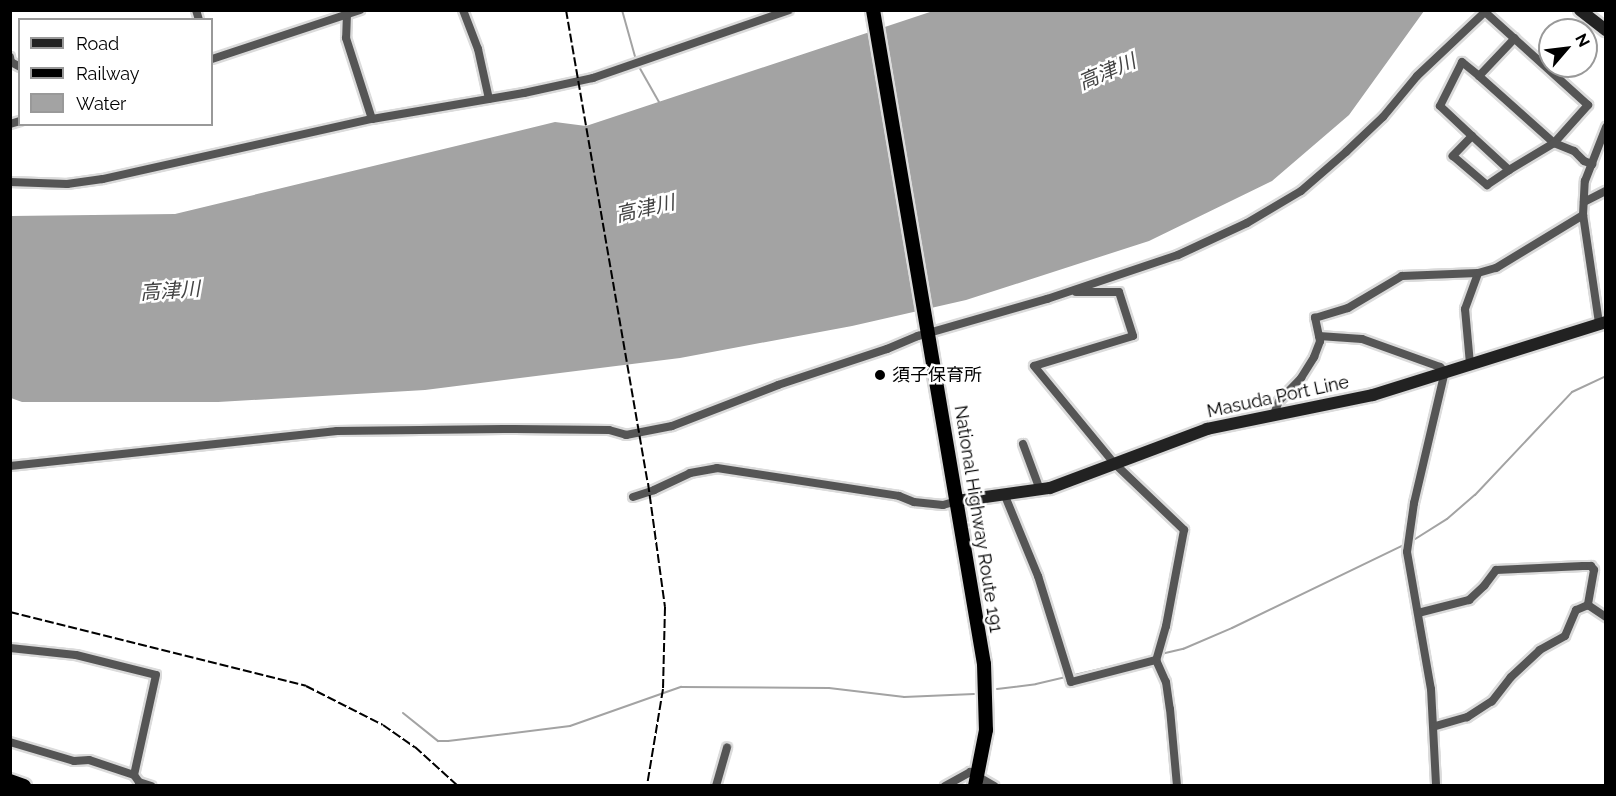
<!DOCTYPE html>
<meta charset="utf-8">
<style>
body{margin:0}
#map{position:relative;width:1616px;height:796px;overflow:hidden;background:#fff;font-family:Raleway,"Noto Sans JP",sans-serif}
div>[style]{position:absolute}
[style*='--x']{left:calc(var(--x)*1px);top:calc(var(--y)*1px);width:calc(var(--w)*1px);rotate:calc(var(--a)*1deg)}
.water>*{inset:0;background:#a3a3a3}
.stream>*{height:2px;margin:-1px;padding:0 1px;transform-origin:1px;border-radius:1px;background:#a3a3a3}
.roads{filter:drop-shadow(2px 0 #dbdbdb) drop-shadow(-2px 0 #dbdbdb) drop-shadow(0 2px #dbdbdb) drop-shadow(0 -2px #dbdbdb)}
.minor>*{height:8px;margin:-4px;padding:0 4px;transform-origin:4px;border-radius:4px;background:#555}
.secondary>*{height:12px;margin:-6px;padding:0 6px;transform-origin:6px;border-radius:6px;background:#222}
.trunk>*{height:14px;margin:-7px;padding:0 7px;transform-origin:7px;border-radius:7px;background:#000}
.rail>*{height:2px;margin-top:-1px;transform-origin:0;background:repeating-linear-gradient(90deg,#000 0 9px,transparent 0 12px)}
.dots>*{width:16px;height:16px;translate:-50% -50%;box-sizing:border-box;border:3px solid #fff;border-radius:50%}
span{translate:-50% -50%;white-space:nowrap;text-align:center;line-height:1.15;-webkit-text-stroke:5px #fff;paint-order:stroke}
.poi-label{font-size:18px;color:#000}
.left{translate:0 -50%;text-align:left}
.street-label{font-size:18px;color:#000}
.water-label{font-size:20px;color:#444;font-style:italic}
.frame{position:absolute;inset:0;border:12px solid #000;pointer-events:none}
.legend{position:absolute;left:18px;top:18px;width:195px;height:108px;box-sizing:border-box;background:#fff;border:2px solid #999;margin:0;padding:8px 10px;list-style:none;font-size:18px;color:#000}
.legend li{display:flex;align-items:center;gap:12px;height:30px}
.legend b{width:30px;border:2px solid #999}
.north{position:absolute;left:1538px;top:18px;width:60px;height:60px;box-sizing:border-box;background:#fff;border:2px solid #999;border-radius:50%;rotate:62deg;font-size:16px;font-weight:700;line-height:24px;text-align:center;color:#000}
.north::after{content:'';display:block;margin:auto;width:21px;height:27px;background:#000;clip-path:polygon(50% 0,100% 100%,50% 72%,0 100%)}
</style>
<div id="map">
<div class="water">
<div style="clip-path:polygon(933px 11px,1424px 11px,1349px 115px,1272px 181px,1149px 241px,966px 300px,852px 326px,680px 358px,425px 390px,218px 402px,22px 402px,11px 398px,11px 216px,175px 214px,555px 122px,586px 126px)"></div>
</div>
<div class="stream">
<div style="--x:622;--y:10;--w:52;--a:74.4"></div>
<div style="--x:638;--y:65;--w:43;--a:60.4"></div>
<div style="--x:1412;--y:541;--w:41;--a:-32.2"></div>
<div style="--x:1447;--y:519;--w:37;--a:-41"></div>
<div style="--x:1475;--y:495;--w:141;--a:-46.7"></div>
<div style="--x:1572;--y:392;--w:38;--a:-25"></div>
<div style="--x:1161;--y:654;--w:23;--a:-13"></div>
<div style="--x:1183;--y:649;--w:53;--a:-23.2"></div>
<div style="--x:1232;--y:628;--w:191;--a:-25.8"></div>
<div style="--x:997;--y:689;--w:39;--a:-7"></div>
<div style="--x:1036;--y:684;--w:122;--a:-13.2"></div>
<div style="--x:403;--y:713;--w:45;--a:38.7"></div>
<div style="--x:438;--y:741;--w:10;--a:0"></div>
<div style="--x:448;--y:741;--w:123;--a:-7"></div>
<div style="--x:570;--y:726;--w:118;--a:-19.4"></div>
<div style="--x:681;--y:687;--w:148;--a:0.4"></div>
<div style="--x:829;--y:688;--w:76;--a:6.8"></div>
<div style="--x:904;--y:697;--w:70;--a:-2.5"></div>
</div>
<div class="roads">
<div class="minor">
<div style="--x:196;--y:10;--w:10;--a:73"></div>
<div style="--x:463;--y:10;--w:42;--a:69"></div>
<div style="--x:478;--y:49;--w:51;--a:77.6"></div>
<div style="--x:1485;--y:12;--w:139;--a:42.1"></div>
<div style="--x:1588;--y:105;--w:51;--a:131.8"></div>
<div style="--x:1554;--y:143;--w:101;--a:-138.2"></div>
<div style="--x:1479;--y:76;--w:52;--a:-46.5"></div>
<div style="--x:347;--y:13;--w:25;--a:92"></div>
<div style="--x:346;--y:38;--w:85;--a:72.2"></div>
<div style="--x:10;--y:57;--w:5;--a:79"></div>
<div style="--x:11;--y:62;--w:10;--a:29"></div>
<div style="--x:212;--y:59;--w:156;--a:-18.3"></div>
<div style="--x:10;--y:124;--w:10;--a:-17"></div>
<div style="--x:1472;--y:136;--w:44;--a:-136.8"></div>
<div style="--x:1440;--y:106;--w:49;--a:-63.4"></div>
<div style="--x:1462;--y:62;--w:22;--a:39"></div>
<div style="--x:1509;--y:170;--w:50;--a:-137.4"></div>
<div style="--x:1472;--y:136;--w:28;--a:134"></div>
<div style="--x:1453;--y:156;--w:45;--a:40.5"></div>
<div style="--x:1487;--y:185;--w:27;--a:-34"></div>
<div style="--x:1509;--y:170;--w:52;--a:-31"></div>
<div style="--x:1554;--y:143;--w:22;--a:22"></div>
<div style="--x:1574;--y:151;--w:14;--a:45"></div>
<div style="--x:1584;--y:161;--w:9;--a:21"></div>
<div style="--x:10;--y:182;--w:57;--a:2"></div>
<div style="--x:67;--y:184;--w:36;--a:-8"></div>
<div style="--x:103;--y:179;--w:276;--a:-12.6"></div>
<div style="--x:372;--y:119;--w:154;--a:-9.7"></div>
<div style="--x:524;--y:93;--w:71;--a:-12.3"></div>
<div style="--x:593;--y:78;--w:207;--a:-19.1"></div>
<div style="--x:1584;--y:202;--w:25;--a:-27"></div>
<div style="--x:1076;--y:292;--w:43;--a:0"></div>
<div style="--x:1119;--y:292;--w:46;--a:72.3"></div>
<div style="--x:1133;--y:336;--w:103;--a:163.1"></div>
<div style="--x:1034;--y:366;--w:126;--a:50.5"></div>
<div style="--x:1114;--y:463;--w:97;--a:43.7"></div>
<div style="--x:1184;--y:530;--w:98;--a:100.6"></div>
<div style="--x:1166;--y:626;--w:35;--a:106"></div>
<div style="--x:1156;--y:660;--w:24;--a:66"></div>
<div style="--x:1166;--y:682;--w:27;--a:82"></div>
<div style="--x:1170;--y:709;--w:77;--a:84.8"></div>
<div style="--x:1599;--y:323;--w:109;--a:-98.4"></div>
<div style="--x:1583;--y:215;--w:34;--a:-87"></div>
<div style="--x:1585;--y:181;--w:58;--a:-68.7"></div>
<div style="--x:1319;--y:336;--w:43;--a:4"></div>
<div style="--x:1362;--y:339;--w:83;--a:19.7"></div>
<div style="--x:1440;--y:367;--w:6;--a:39"></div>
<div style="--x:1445;--y:371;--w:136;--a:103.2"></div>
<div style="--x:1414;--y:503;--w:49;--a:98.1"></div>
<div style="--x:1407;--y:552;--w:139;--a:80.1"></div>
<div style="--x:1431;--y:689;--w:97;--a:87"></div>
<div style="--x:1470;--y:364;--w:55;--a:-95.2"></div>
<div style="--x:1465;--y:309;--w:38;--a:-70"></div>
<div style="--x:1274;--y:414;--w:14;--a:-69"></div>
<div style="--x:1279;--y:401;--w:32;--a:-46"></div>
<div style="--x:1301;--y:378;--w:25;--a:-58"></div>
<div style="--x:1314;--y:357;--w:17;--a:-69"></div>
<div style="--x:1320;--y:341;--w:24;--a:-102"></div>
<div style="--x:1315;--y:318;--w:34;--a:-17"></div>
<div style="--x:1348;--y:308;--w:63;--a:-30.7"></div>
<div style="--x:1402;--y:276;--w:76;--a:-2.3"></div>
<div style="--x:1478;--y:273;--w:19;--a:-16"></div>
<div style="--x:1496;--y:268;--w:102;--a:-31.3"></div>
<div style="--x:1023;--y:444;--w:49;--a:69.7"></div>
<div style="--x:10;--y:466;--w:329;--a:-6.1"></div>
<div style="--x:337;--y:431;--w:166;--a:-0.7"></div>
<div style="--x:503;--y:429;--w:106;--a:0.5"></div>
<div style="--x:609;--y:430;--w:18;--a:16"></div>
<div style="--x:626;--y:435;--w:47;--a:-11.1"></div>
<div style="--x:672;--y:426;--w:114;--a:-21.1"></div>
<div style="--x:778;--y:385;--w:115;--a:-18.3"></div>
<div style="--x:887;--y:349;--w:34;--a:-23"></div>
<div style="--x:918;--y:336;--w:134;--a:-16"></div>
<div style="--x:1047;--y:299;--w:138;--a:-18.6"></div>
<div style="--x:1178;--y:255;--w:76;--a:-24.9"></div>
<div style="--x:1247;--y:223;--w:63;--a:-30.7"></div>
<div style="--x:1301;--y:191;--w:60;--a:-40.9"></div>
<div style="--x:1346;--y:152;--w:51;--a:-43.4"></div>
<div style="--x:1383;--y:117;--w:53;--a:-50.3"></div>
<div style="--x:1417;--y:76;--w:96;--a:-43.3"></div>
<div style="--x:1005;--y:496;--w:87;--a:67.6"></div>
<div style="--x:1038;--y:576;--w:111;--a:72.7"></div>
<div style="--x:1071;--y:682;--w:88;--a:-14.5"></div>
<div style="--x:633;--y:497;--w:22;--a:-18"></div>
<div style="--x:654;--y:490;--w:40;--a:-25"></div>
<div style="--x:690;--y:473;--w:27;--a:-10"></div>
<div style="--x:717;--y:468;--w:184;--a:8.7"></div>
<div style="--x:899;--y:496;--w:16;--a:22"></div>
<div style="--x:914;--y:502;--w:29;--a:6"></div>
<div style="--x:943;--y:505;--w:15;--a:-16"></div>
<div style="--x:1588;--y:605;--w:22;--a:34"></div>
<div style="--x:1418;--y:613;--w:53;--a:-14.3"></div>
<div style="--x:1469;--y:600;--w:21;--a:-43"></div>
<div style="--x:1484;--y:586;--w:20;--a:-53"></div>
<div style="--x:1496;--y:570;--w:87;--a:-2.6"></div>
<div style="--x:1583;--y:566;--w:8;--a:0"></div>
<div style="--x:1591;--y:566;--w:5;--a:53"></div>
<div style="--x:1594;--y:570;--w:36;--a:100"></div>
<div style="--x:1588;--y:605;--w:13;--a:157"></div>
<div style="--x:1576;--y:610;--w:28;--a:113"></div>
<div style="--x:1565;--y:636;--w:29;--a:151"></div>
<div style="--x:1540;--y:650;--w:40;--a:137"></div>
<div style="--x:1511;--y:677;--w:31;--a:128"></div>
<div style="--x:1492;--y:701;--w:30;--a:147"></div>
<div style="--x:1467;--y:717;--w:33;--a:164"></div>
<div style="--x:10;--y:648;--w:66;--a:6.1"></div>
<div style="--x:76;--y:655;--w:82;--a:14"></div>
<div style="--x:156;--y:675;--w:102;--a:102.4"></div>
<div style="--x:134;--y:775;--w:47;--a:-161.6"></div>
<div style="--x:89;--y:760;--w:15;--a:176"></div>
<div style="--x:74;--y:761;--w:67;--a:-163.5"></div>
<div style="--x:134;--y:775;--w:9;--a:54"></div>
<div style="--x:139;--y:782;--w:13;--a:18"></div>
<div style="--x:716;--y:786;--w:40;--a:-74"></div>
<div style="--x:945;--y:786;--w:29;--a:-29"></div>
<div style="--x:970;--y:772;--w:28;--a:30"></div>
</div>
<div class="secondary">
<div style="--x:1580;--y:10;--w:33;--a:38"></div>
<div style="--x:957;--y:501;--w:94;--a:-8"></div>
<div style="--x:1050;--y:488;--w:168;--a:-20.6"></div>
<div style="--x:1207;--y:429;--w:169;--a:-11.6"></div>
<div style="--x:1373;--y:395;--w:244;--a:-17.4"></div>
</div>
<div class="trunk">
<div style="--x:873;--y:10;--w:663;--a:80.37"></div>
<div style="--x:984;--y:664;--w:66;--a:88.3"></div>
<div style="--x:986;--y:730;--w:57;--a:101.1"></div>
<div style="--x:10;--y:781;--w:15;--a:20"></div>
</div>
</div>
<div class="rail">
<div style="--x:566;--y:10;--w:480;--a:80.2"></div>
<div style="--x:648;--y:483;--w:125;--a:82.2"></div>
<div style="--x:665;--y:607;--w:82;--a:91.4"></div>
<div style="--x:663;--y:689;--w:98;--a:99.4"></div>
<div style="--x:10;--y:612;--w:305;--a:14"></div>
<div style="--x:306;--y:686;--w:86;--a:26.9"></div>
<div style="--x:383;--y:725;--w:39;--a:35"></div>
<div style="--x:415;--y:747;--w:58;--a:42.2"></div>
</div>
<div class="dots">
<div style="left:880px;top:375px;background:#000"></div>
</div>
<div class="poi-label">
<span class="left" style="left:892px;top:375px">須子保育所</span>
</div>
<div class="street-label">
<span style="left:1278px;top:397px;rotate:-12deg">Masuda Port Line</span>
<span style="left:978px;top:519px;rotate:81deg">National Highway Route 191</span>
</div>
<div class="water-label">
<span style="left:1107px;top:72px;rotate:-23deg">高津川</span>
<span style="left:645px;top:209px;rotate:-13deg">高津川</span>
<span style="left:170px;top:291px;rotate:-4deg">高津川</span>
</div>
<div class="frame"></div>
<ul class="legend">
<li><b style="height:8px;background:#222"></b>Road</li>
<li><b style="height:8px;background:#000"></b>Railway</li>
<li><b style="height:16px;background:#a3a3a3"></b>Water</li>
</ul>
<div class="north">N</div>
</div>
